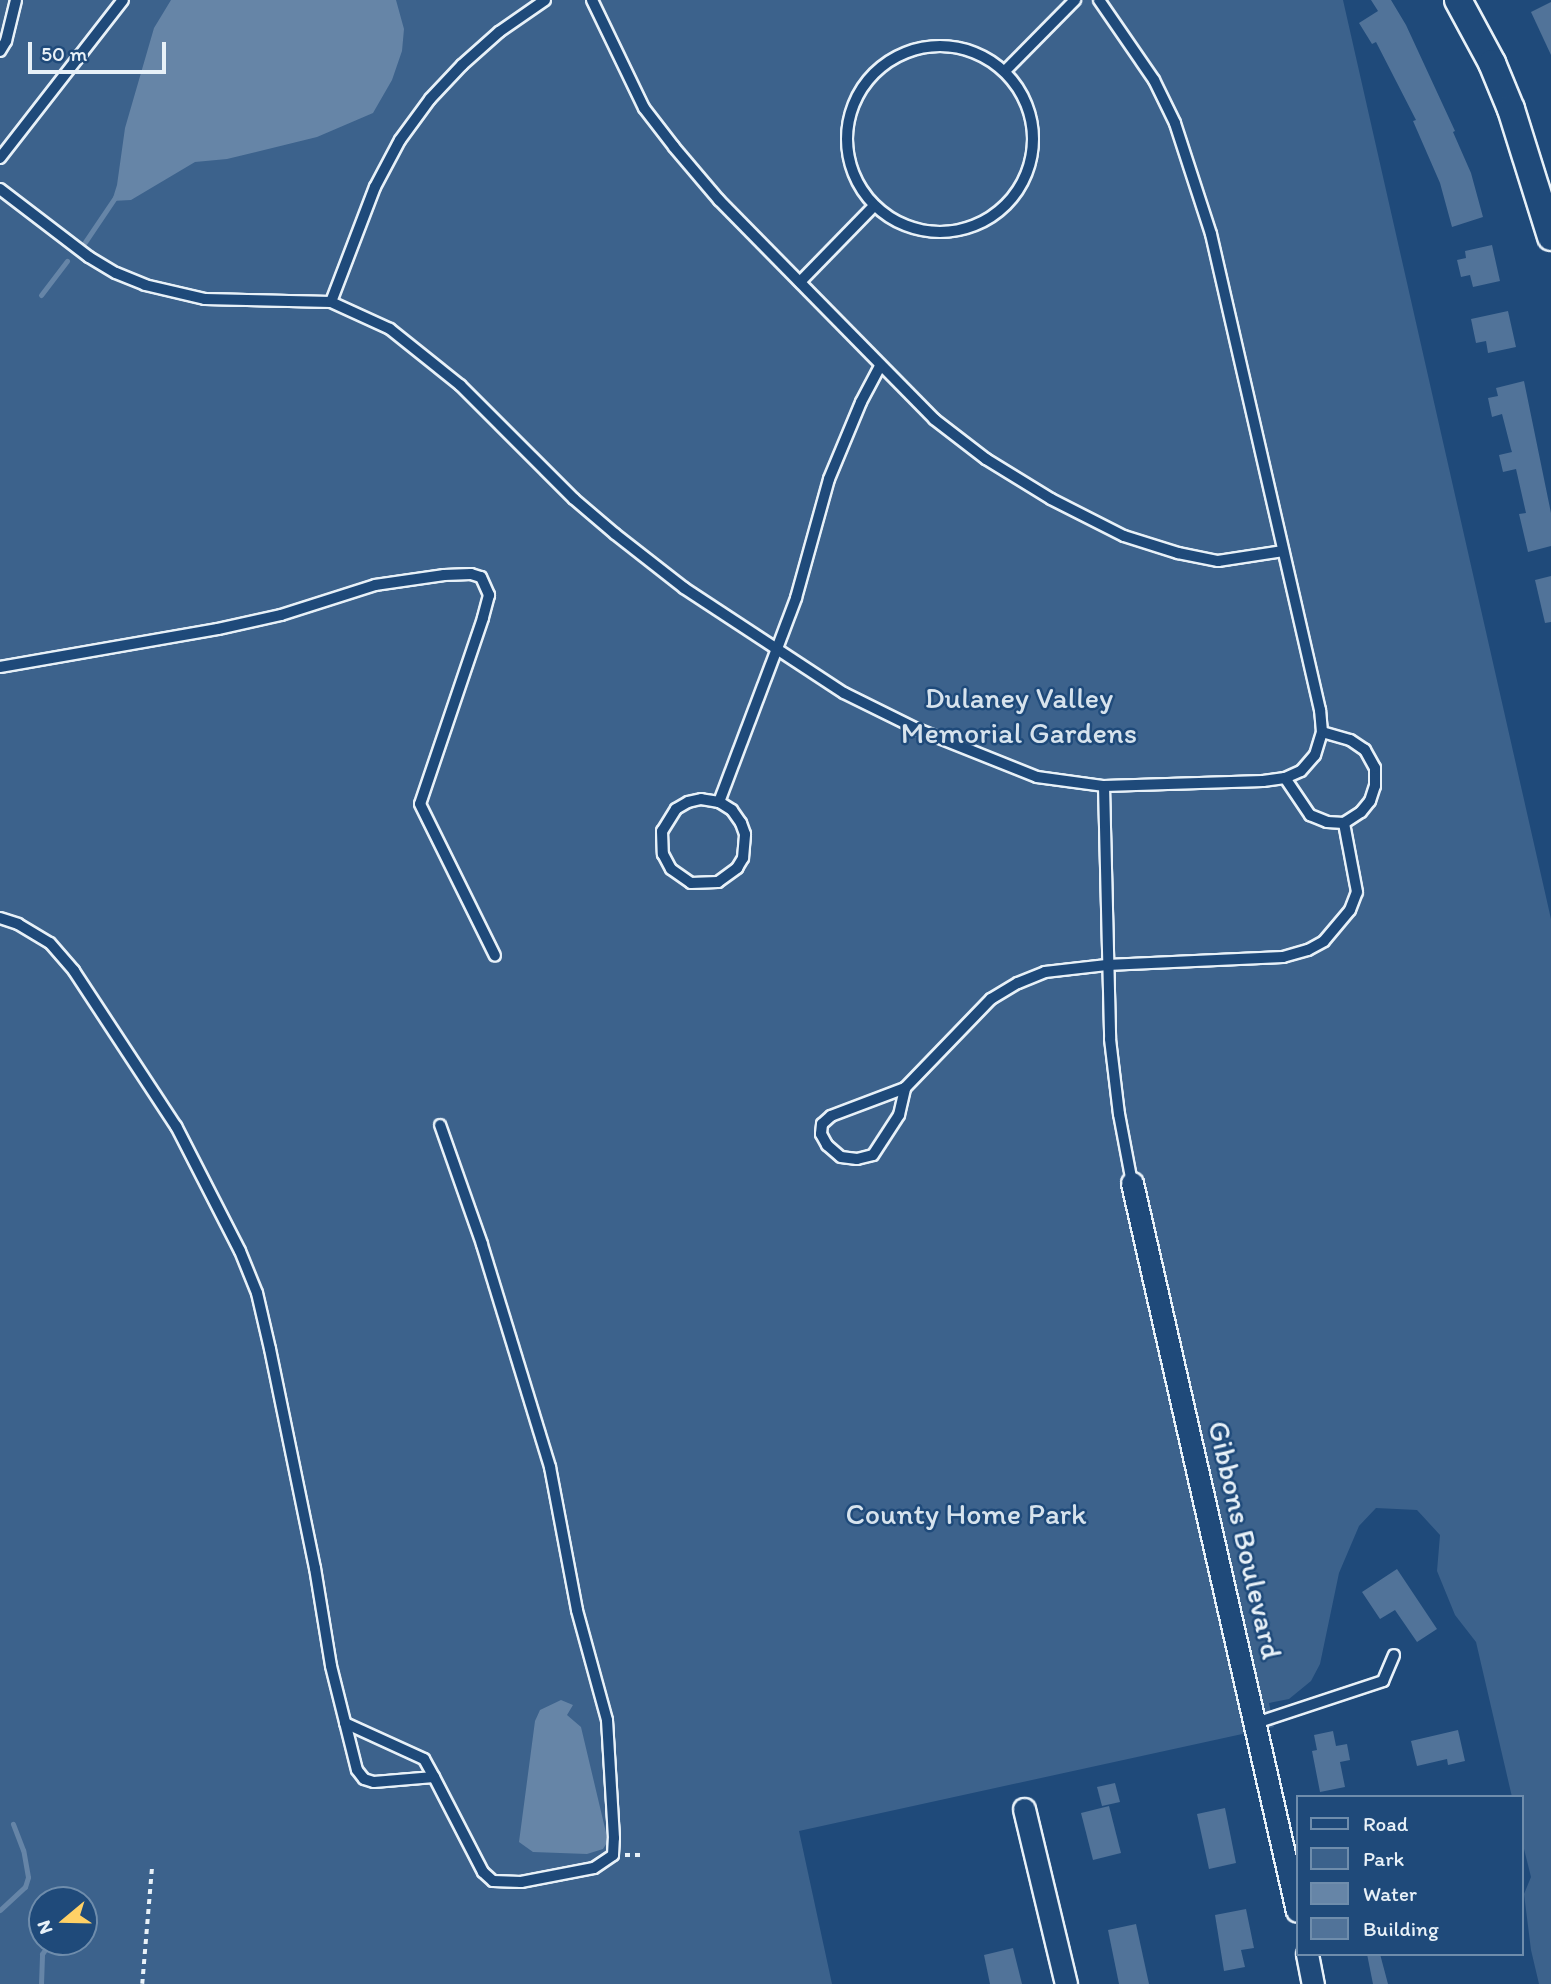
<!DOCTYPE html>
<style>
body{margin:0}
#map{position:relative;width:1551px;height:1984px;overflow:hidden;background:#1f4a7a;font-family:Itim,sans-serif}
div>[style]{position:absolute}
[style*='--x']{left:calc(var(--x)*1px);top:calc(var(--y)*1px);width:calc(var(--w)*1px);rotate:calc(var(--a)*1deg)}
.green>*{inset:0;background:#3c628c}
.water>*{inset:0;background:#6685a7}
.stream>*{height:5px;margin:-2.5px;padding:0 2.5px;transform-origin:2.5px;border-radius:2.5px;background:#6685a7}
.building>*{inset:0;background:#517399}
.path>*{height:3.5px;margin-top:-1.75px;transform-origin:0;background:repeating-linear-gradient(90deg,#e8f1f8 0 5px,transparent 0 10px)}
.roads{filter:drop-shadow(2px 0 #e8f1f8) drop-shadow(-2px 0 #e8f1f8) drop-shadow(0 2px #e8f1f8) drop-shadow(0 -2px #e8f1f8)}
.service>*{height:10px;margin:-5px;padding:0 5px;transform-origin:5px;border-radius:5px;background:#1f4a7a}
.service>.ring{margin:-5px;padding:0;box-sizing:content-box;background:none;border:10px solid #1f4a7a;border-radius:50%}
.minor>*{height:21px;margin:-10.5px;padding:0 10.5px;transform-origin:10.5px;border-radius:10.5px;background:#1f4a7a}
.tertiary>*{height:26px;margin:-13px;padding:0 13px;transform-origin:13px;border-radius:13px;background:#1f4a7a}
span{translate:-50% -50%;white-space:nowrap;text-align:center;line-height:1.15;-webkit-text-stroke:5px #1f4a7a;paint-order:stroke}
.park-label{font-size:30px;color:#d7e3ed}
.street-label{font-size:30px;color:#e8f1f8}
.legend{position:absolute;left:1296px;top:1795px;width:228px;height:161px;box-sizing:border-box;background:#1f4a7a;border:2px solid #6f8dac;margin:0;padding:9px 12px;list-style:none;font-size:21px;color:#e8f1f8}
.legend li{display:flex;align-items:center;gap:14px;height:35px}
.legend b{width:35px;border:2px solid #6f8dac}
.north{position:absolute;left:28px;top:1886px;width:70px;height:70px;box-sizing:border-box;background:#1f4a7a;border:2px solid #6f8dac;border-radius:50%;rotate:251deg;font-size:19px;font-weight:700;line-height:28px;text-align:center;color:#e8f1f8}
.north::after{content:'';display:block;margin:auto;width:24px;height:32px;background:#ffd166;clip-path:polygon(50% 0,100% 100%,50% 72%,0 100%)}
.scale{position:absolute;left:28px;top:42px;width:138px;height:32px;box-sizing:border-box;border:4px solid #e8f1f8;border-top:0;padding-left:9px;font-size:21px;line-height:24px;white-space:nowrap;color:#e8f1f8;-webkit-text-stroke:5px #1f4a7a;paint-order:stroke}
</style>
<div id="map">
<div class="green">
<div style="clip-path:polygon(evenodd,0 0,1343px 0,1551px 919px,1551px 1984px,1539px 1984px,1531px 1950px,1524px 1894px,1531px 1877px,1521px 1837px,1521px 1797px,1512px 1797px,1476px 1642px,1455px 1615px,1437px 1571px,1440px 1535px,1417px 1510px,1376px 1508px,1359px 1526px,1339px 1573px,1320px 1664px,1311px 1681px,1289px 1699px,1269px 1703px,1274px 1727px,799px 1831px,832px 1984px,0 1984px,0 0,42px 1900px,84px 1900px,84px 1942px,42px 1942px,42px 1900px)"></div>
</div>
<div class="water">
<div style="clip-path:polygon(171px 0,396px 0,404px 29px,402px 51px,392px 80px,373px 113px,317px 137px,227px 159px,195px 162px,131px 200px,112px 201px,117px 185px,125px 128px,154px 28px)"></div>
<div style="clip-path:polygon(561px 1700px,573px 1705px,567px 1715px,581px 1727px,608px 1841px,603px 1849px,587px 1854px,533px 1852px,519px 1842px,535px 1721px,540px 1710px)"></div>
</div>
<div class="stream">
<div style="--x:85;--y:242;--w:55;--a:-56"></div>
<div style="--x:41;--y:295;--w:43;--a:-52.6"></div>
<div style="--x:0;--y:1910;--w:34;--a:-43"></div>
<div style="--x:25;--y:1887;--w:10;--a:-73"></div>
<div style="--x:28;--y:1877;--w:27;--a:-100"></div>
<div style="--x:23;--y:1850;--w:28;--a:-111"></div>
<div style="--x:84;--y:1913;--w:3;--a:-45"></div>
<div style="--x:41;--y:1984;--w:30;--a:-88"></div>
<div style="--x:42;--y:1954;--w:14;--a:-56"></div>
</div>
<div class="building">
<div style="clip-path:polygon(1371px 0,1391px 0,1406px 25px,1455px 131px,1453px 132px,1471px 173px,1483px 217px,1452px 227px,1440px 183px,1413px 121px,1416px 120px,1376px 42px,1372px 44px,1359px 23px,1378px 11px)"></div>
<div style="clip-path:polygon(1551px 2px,1551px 55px,1531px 12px)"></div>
<div style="clip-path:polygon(1492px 245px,1500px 281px,1473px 287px,1470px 275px,1461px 277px,1457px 260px,1466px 258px,1465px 251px)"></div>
<div style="clip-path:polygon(1508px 311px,1516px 347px,1488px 353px,1486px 341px,1476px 343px,1471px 319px)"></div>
<div style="clip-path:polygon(1524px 381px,1551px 513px,1551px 546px,1528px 552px,1519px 514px,1526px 513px,1516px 469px,1503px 472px,1499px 455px,1512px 452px,1511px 449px,1502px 414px,1492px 417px,1488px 398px,1498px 396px,1496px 388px)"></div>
<div style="clip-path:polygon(1551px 576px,1551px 622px,1545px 623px,1535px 580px)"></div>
<div style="clip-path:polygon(1397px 1569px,1437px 1629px,1417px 1642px,1395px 1610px,1380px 1619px,1362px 1592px)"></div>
<div style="clip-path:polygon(1458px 1730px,1465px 1761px,1448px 1765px,1447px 1759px,1417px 1766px,1411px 1741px)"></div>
<div style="clip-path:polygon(1333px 1731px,1336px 1746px,1347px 1744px,1350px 1760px,1340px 1762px,1345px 1787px,1320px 1792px,1312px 1751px,1317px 1750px,1314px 1735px)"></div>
<div style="clip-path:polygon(1115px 1783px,1120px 1802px,1102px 1806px,1097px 1787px)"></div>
<div style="clip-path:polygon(1109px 1806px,1121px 1853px,1093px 1860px,1081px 1813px)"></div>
<div style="clip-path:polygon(1225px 1808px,1236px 1863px,1209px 1869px,1197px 1814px)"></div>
<div style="clip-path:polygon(1246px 1909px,1254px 1948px,1241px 1950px,1245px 1967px,1224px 1971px,1215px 1915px)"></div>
<div style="clip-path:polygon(1136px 1924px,1149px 1984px,1119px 1984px,1108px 1930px)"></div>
<div style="clip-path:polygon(1013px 1948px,1022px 1984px,990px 1984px,984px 1955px)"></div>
<div style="clip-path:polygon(1367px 1954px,1380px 1954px,1388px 1984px,1373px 1984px)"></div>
</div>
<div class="path">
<div style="--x:625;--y:1855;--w:20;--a:0"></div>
<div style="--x:142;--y:1984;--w:120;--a:-85.2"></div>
</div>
<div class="roads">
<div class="service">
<div style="--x:592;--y:0;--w:120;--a:64.3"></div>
<div style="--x:644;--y:108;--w:49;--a:52.4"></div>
<div style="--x:674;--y:147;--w:70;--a:49.7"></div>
<div style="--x:719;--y:200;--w:307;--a:45.5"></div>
<div style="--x:934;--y:419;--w:66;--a:37.6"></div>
<div style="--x:986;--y:459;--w:76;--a:31.6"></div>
<div style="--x:1051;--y:499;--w:82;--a:26.9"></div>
<div style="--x:1124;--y:536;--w:57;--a:17.5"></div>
<div style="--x:1178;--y:553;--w:41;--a:11.3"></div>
<div style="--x:1218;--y:561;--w:66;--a:-8.7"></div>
<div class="ring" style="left:847px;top:46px;width:176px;height:176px"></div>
<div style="--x:0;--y:51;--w:12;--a:-59"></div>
<div style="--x:6;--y:41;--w:42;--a:-76.3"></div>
<div style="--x:1005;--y:71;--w:100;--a:-45.4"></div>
<div style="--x:0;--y:158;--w:200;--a:-52.1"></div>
<div style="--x:0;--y:189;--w:112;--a:37.4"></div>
<div style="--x:89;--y:257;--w:31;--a:31"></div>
<div style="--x:116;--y:273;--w:31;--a:22"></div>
<div style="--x:145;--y:285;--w:62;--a:13.1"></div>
<div style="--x:205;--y:299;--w:126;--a:1.4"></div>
<div style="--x:331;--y:302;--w:65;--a:24.6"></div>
<div style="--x:390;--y:329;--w:90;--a:38.7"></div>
<div style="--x:460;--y:385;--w:161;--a:45"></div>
<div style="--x:574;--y:499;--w:54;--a:40.5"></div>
<div style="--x:615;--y:534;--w:88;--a:38"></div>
<div style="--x:684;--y:588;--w:191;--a:33.3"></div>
<div style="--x:844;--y:693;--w:81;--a:26.3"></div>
<div style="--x:917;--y:729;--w:129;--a:21.8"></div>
<div style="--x:1037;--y:777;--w:68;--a:7.7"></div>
<div style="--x:1104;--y:786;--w:159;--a:-1.8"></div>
<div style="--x:1263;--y:781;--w:22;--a:-8"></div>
<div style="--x:1285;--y:778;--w:17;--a:-24"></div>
<div style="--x:1301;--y:771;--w:21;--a:-49"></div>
<div style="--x:1315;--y:755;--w:24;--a:-73"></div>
<div style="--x:1322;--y:732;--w:22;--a:-95"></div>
<div style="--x:1320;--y:710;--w:488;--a:-102.9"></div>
<div style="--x:1211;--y:234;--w:117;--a:-108"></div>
<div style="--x:1175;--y:123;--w:48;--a:-116"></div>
<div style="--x:1154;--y:80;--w:97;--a:-124.5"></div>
<div style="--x:800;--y:282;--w:106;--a:-45.8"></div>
<div style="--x:331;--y:302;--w:123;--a:-69.1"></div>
<div style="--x:375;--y:187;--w:53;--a:-62"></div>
<div style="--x:400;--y:140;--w:51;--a:-53.8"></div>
<div style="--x:430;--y:99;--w:47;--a:-46.7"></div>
<div style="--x:462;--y:65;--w:50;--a:-41.7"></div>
<div style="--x:499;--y:32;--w:56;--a:-34.8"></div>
<div style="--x:0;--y:667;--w:221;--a:-9.9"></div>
<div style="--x:218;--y:629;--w:65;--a:-12.5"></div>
<div style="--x:281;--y:615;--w:99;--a:-17.7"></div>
<div style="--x:375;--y:585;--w:70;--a:-8.2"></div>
<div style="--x:444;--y:575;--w:27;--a:-2"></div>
<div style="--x:471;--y:574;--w:10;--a:17"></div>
<div style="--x:481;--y:577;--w:20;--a:66"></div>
<div style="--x:489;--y:595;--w:24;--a:105"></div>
<div style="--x:483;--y:618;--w:196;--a:108.7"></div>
<div style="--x:420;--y:804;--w:169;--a:63.7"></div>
<div style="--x:1285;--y:778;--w:45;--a:56"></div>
<div style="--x:1310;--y:815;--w:18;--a:22"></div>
<div style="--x:1327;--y:822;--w:17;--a:3"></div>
<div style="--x:1344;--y:823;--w:20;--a:-33"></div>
<div style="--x:1361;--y:812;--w:14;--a:-51"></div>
<div style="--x:1370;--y:801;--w:16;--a:-72"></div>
<div style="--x:1375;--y:786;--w:18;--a:-90"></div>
<div style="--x:1375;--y:768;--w:21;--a:-119"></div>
<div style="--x:1365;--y:750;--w:18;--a:-146"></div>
<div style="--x:1350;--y:740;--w:29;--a:-164"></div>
<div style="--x:1104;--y:786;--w:253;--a:88.6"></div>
<div style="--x:1110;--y:1039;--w:76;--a:83.2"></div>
<div style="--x:1119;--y:1114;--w:70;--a:79.3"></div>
<div style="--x:719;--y:802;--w:18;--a:-171"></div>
<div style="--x:701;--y:799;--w:13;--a:167"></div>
<div style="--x:688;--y:802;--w:14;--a:150"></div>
<div style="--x:676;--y:809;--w:26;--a:122"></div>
<div style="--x:662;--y:831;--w:23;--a:88"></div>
<div style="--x:663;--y:854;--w:17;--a:62"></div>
<div style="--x:671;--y:869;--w:24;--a:35"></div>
<div style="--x:691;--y:883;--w:27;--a:-2"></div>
<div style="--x:718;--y:882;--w:24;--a:-36"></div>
<div style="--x:737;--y:868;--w:12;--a:-59"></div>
<div style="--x:743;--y:858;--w:24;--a:-85"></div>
<div style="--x:745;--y:834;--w:12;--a:-110"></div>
<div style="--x:741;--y:823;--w:16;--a:-125"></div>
<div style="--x:732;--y:810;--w:15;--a:-148"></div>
<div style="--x:719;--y:802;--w:218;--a:-69.3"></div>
<div style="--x:796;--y:598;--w:123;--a:-74.5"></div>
<div style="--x:829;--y:479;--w:83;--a:-67.4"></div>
<div style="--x:861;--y:402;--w:40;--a:-62"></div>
<div style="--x:0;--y:918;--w:19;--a:18"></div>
<div style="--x:18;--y:924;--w:37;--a:31"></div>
<div style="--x:50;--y:943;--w:37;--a:49"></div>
<div style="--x:74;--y:971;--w:186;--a:56.7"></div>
<div style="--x:176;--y:1126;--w:140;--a:62.9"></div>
<div style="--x:240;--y:1251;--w:45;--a:68"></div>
<div style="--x:257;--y:1293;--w:57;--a:76.9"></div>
<div style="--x:270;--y:1349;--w:224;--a:78.4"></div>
<div style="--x:315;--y:1568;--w:99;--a:80.7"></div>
<div style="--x:331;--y:1666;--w:107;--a:76"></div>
<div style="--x:357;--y:1770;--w:11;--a:52"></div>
<div style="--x:364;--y:1779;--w:10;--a:17"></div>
<div style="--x:374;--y:1782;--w:60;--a:-4.8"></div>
<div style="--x:434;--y:1777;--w:107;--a:62.7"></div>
<div style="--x:483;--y:1872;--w:13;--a:42"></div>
<div style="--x:493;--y:1881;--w:28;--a:2"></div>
<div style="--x:521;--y:1882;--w:74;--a:-10.9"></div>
<div style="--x:594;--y:1868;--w:23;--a:-34"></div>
<div style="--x:613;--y:1855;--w:17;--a:-87"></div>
<div style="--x:614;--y:1838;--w:118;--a:-93.4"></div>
<div style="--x:607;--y:1720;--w:114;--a:-105.3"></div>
<div style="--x:577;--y:1610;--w:146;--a:-100.7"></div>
<div style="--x:550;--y:1467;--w:233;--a:-107"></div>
<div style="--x:482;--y:1244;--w:126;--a:-109.4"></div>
<div style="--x:905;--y:1088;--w:79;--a:159.3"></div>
<div style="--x:831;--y:1116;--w:12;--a:138"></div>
<div style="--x:822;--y:1124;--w:10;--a:96"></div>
<div style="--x:821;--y:1134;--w:13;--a:61"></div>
<div style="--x:827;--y:1145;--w:18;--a:41"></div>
<div style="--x:841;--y:1157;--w:16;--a:7"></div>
<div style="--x:857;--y:1159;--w:16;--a:-14"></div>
<div style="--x:873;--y:1155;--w:48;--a:-57"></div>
<div style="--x:899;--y:1115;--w:28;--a:-77"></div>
<div style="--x:905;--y:1088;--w:124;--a:-46"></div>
<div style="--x:991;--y:999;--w:31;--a:-31"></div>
<div style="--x:1018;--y:983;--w:29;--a:-22"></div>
<div style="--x:1045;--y:972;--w:62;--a:-6.4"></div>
<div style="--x:1107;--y:965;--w:176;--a:-2.6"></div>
<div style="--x:1283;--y:957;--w:26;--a:-16"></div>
<div style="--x:1308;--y:950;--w:18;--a:-29"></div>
<div style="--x:1324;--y:941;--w:40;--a:-50"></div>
<div style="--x:1350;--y:910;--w:19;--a:-69"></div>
<div style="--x:1357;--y:892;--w:70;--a:-100.7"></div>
<div style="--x:345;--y:1723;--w:87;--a:24.5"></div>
<div style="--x:424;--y:1759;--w:21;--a:61"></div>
<div style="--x:1256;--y:1723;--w:134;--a:-18.3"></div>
<div style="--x:1383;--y:1681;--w:28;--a:-67"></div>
</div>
<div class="minor">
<div style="--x:1132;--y:1183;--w:746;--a:77.23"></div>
<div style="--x:1024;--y:1809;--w:180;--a:76.5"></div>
<div style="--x:1307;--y:1954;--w:31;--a:79"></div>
</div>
<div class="tertiary">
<div style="--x:1458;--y:0;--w:72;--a:61.6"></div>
<div style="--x:1492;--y:63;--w:50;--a:67.6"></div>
<div style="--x:1511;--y:109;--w:134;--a:72.6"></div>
</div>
</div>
<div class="park-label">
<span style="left:1019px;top:715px">Dulaney Valley<br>Memorial Gardens</span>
<span style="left:966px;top:1514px">County Home Park</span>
</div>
<div class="street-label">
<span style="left:1245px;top:1540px;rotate:77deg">Gibbons Boulevard</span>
</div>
<ul class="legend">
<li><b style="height:9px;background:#1f4a7a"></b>Road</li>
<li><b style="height:19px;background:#3c628c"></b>Park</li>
<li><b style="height:19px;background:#6685a7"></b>Water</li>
<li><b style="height:19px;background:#517399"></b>Building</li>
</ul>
<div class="north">N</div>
<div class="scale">50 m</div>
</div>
